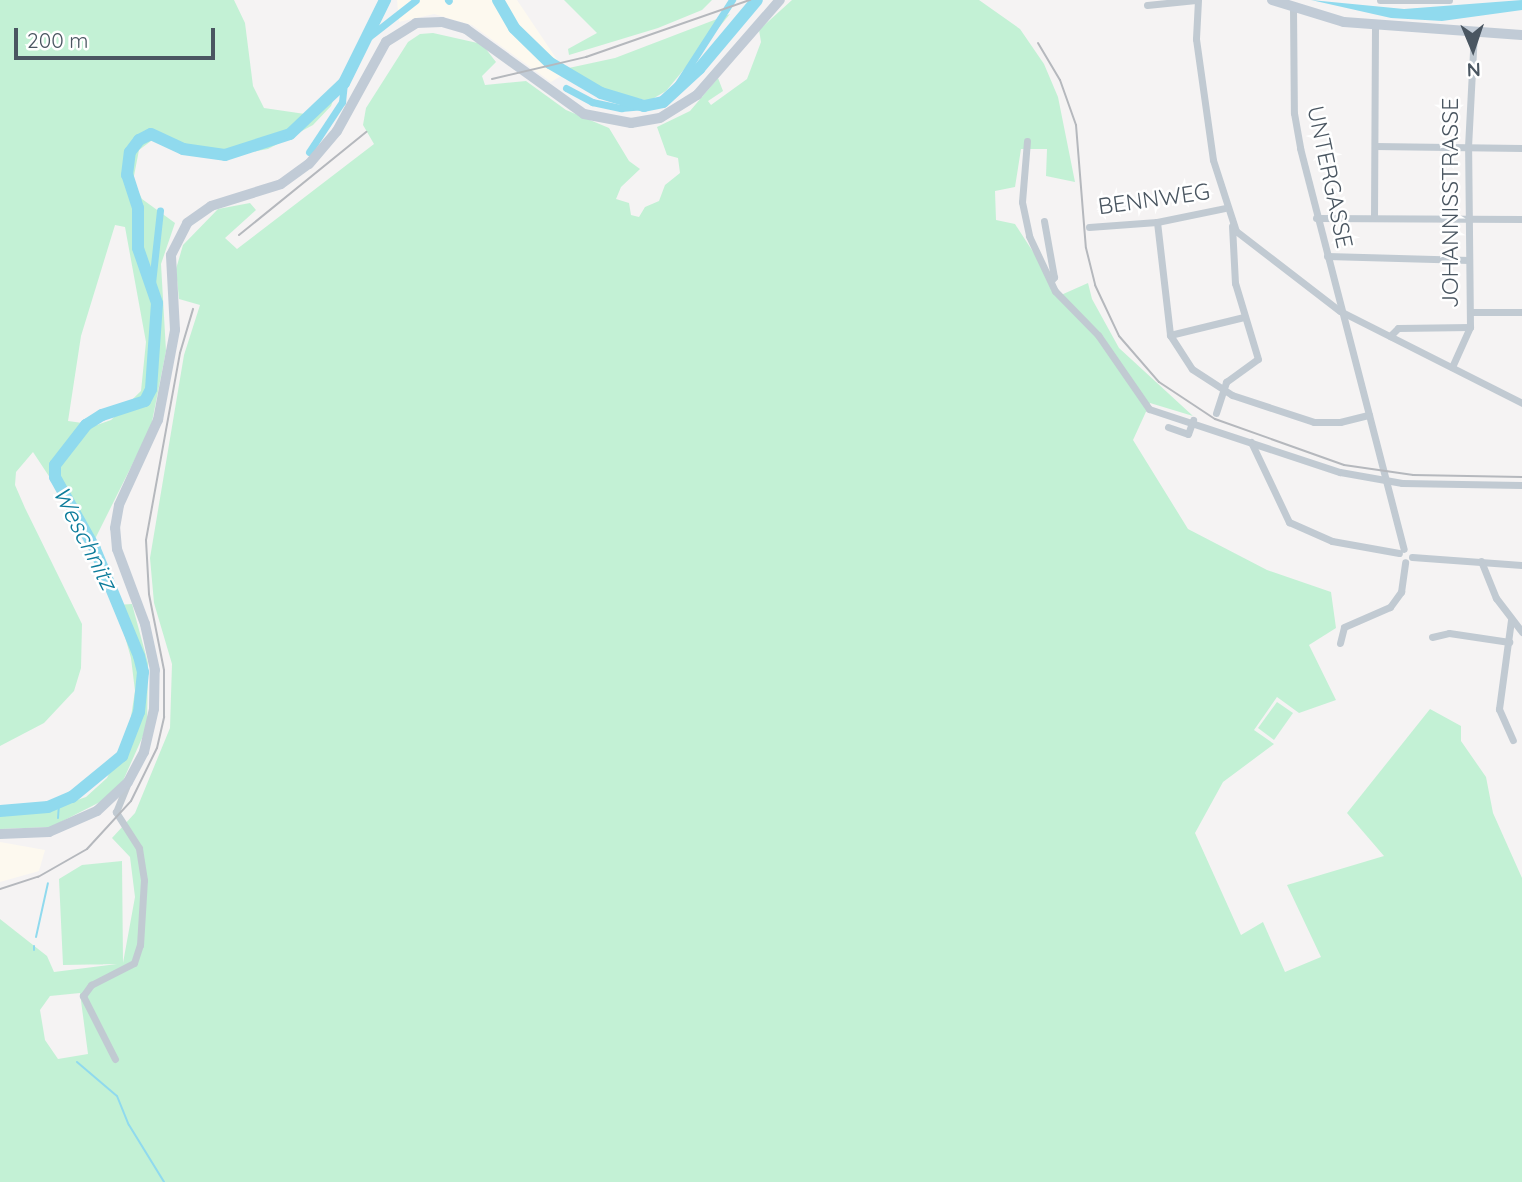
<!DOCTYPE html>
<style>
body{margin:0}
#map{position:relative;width:1522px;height:1182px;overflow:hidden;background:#f5f3f3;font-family:Quicksand,sans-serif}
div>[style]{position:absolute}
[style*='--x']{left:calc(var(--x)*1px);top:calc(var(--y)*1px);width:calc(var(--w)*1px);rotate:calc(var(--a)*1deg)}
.commercial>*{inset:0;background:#fdf9ef}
.green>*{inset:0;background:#c3f1d5}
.water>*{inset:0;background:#90daee}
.stream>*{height:2px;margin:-1px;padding:0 1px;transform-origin:1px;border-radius:1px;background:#90daee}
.canal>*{height:7px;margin:-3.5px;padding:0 3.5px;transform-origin:3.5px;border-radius:3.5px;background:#90daee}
.river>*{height:12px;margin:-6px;padding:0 6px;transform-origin:6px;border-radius:6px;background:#90daee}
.minor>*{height:7px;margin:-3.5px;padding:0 3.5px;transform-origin:3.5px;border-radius:3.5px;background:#c1cad2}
.secondary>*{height:10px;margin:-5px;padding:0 5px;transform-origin:5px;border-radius:5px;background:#c1cbd6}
.rail>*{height:2px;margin:-1px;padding:0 1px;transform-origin:1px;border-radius:1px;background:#b5b8bd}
span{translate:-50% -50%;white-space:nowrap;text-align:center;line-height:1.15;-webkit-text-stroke:5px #fff;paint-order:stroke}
.street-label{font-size:23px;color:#4a5661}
.water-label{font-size:24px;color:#0c7c9b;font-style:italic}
.north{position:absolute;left:1438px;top:14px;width:70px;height:70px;-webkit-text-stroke:5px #fff;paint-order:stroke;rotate:178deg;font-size:19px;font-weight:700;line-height:28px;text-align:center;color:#4a5661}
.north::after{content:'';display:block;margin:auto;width:24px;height:32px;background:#4a5661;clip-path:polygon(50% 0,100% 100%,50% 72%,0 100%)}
.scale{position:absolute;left:14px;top:28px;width:201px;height:32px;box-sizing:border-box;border:4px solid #4a5661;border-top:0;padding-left:9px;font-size:21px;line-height:24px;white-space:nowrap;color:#4a5661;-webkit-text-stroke:5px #fff;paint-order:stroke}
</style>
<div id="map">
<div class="commercial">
<div style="clip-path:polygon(397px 0,517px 0,566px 73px,551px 82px,472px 25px,434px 14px,399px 22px)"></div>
<div style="clip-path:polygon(0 842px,45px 850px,39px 871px,0 882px)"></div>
</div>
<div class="green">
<div style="clip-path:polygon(evenodd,0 0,234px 0,245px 23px,253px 86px,264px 108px,305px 114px,340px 82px,331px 106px,313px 125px,268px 149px,228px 156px,155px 138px,139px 150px,133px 181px,142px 199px,175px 223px,161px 264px,166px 351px,151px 427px,93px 543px,33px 452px,16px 472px,15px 485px,25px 508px,82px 624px,81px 668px,74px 691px,44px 723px,0 746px,0 0,115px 225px,125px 227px,146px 342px,141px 391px,111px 420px,97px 425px,68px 421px,81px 336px,115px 225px)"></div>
<div style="clip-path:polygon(564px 0,712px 0,702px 10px,658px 28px,569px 55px,568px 49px,597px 33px)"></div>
<div style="clip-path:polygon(evenodd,792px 0,979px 0,1020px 29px,1044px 64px,1058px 97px,1075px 182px,1046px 176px,1047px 149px,1021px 149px,1015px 187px,995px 191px,996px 220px,1015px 224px,1061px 295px,1088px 283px,1092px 299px,1119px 348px,1193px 416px,1150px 403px,1133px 440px,1188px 529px,1267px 570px,1331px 592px,1336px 628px,1309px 645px,1336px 700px,1299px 713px,1277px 697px,1254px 730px,1274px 744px,1223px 782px,1195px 833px,1241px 935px,1263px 922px,1285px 972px,1321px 957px,1287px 885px,1384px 856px,1347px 813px,1430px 709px,1461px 726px,1461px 741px,1486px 777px,1493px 813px,1522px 878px,1522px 1182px,0 1182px,0 919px,47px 956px,54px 972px,117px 964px,63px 965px,59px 879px,82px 865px,122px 861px,123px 963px,135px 897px,130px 857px,112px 838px,135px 813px,170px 728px,172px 664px,154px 603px,150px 558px,184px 355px,200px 305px,179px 299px,176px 269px,183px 245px,218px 209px,250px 203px,256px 210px,225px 238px,237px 249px,374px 144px,363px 125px,366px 108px,408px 42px,420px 34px,433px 33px,482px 44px,496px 62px,482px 76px,485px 85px,526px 81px,566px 110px,609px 128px,629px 161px,640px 169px,621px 187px,616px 199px,629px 203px,631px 215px,639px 217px,645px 207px,659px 201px,665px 185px,680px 173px,678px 158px,667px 155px,657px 127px,690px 111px,718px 78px,723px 91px,708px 101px,711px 105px,747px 79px,761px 42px,759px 30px,792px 0,80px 993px,88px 1054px,58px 1059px,45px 1040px,40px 1010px,50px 996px,80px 993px)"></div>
<div style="clip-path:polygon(730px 14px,666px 91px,649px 101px,603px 90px,564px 69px,615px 58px)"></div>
<div style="clip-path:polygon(132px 604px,148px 663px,147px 727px,122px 783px,100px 802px,51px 827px,0 829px,0 810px,54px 808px,86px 797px,107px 778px,128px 736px,135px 691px,131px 658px,116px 605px)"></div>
<div style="clip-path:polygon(1277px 702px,1293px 713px,1274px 740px,1258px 728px)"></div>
</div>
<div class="water">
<div style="clip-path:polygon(1311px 0,1404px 9px,1522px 0,1522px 10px,1442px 21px,1391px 18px)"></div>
</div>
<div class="stream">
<div style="--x:58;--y:818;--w:15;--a:-86"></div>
<div style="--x:36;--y:937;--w:55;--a:-77.5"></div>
<div style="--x:34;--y:950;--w:4;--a:-90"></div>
<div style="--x:77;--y:1062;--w:52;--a:40.4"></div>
<div style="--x:117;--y:1096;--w:31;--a:68"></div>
<div style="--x:129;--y:1125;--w:67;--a:58.4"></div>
</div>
<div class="canal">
<div style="--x:448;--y:0;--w:1;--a:45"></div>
<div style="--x:370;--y:36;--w:58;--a:-38"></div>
<div style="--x:566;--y:88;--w:30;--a:28"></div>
<div style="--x:592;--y:102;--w:30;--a:12"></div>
<div style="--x:621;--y:108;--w:23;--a:-5"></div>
<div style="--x:672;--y:93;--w:111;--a:-57.2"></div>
<div style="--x:309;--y:152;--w:60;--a:-56.6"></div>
<div style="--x:342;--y:102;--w:19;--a:-84"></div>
<div style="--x:152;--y:283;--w:73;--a:-83.7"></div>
</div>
<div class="river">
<div style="--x:498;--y:0;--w:32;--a:60"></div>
<div style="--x:514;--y:28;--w:50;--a:44.2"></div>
<div style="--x:550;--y:63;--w:59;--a:30.5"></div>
<div style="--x:601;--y:93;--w:45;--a:16.8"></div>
<div style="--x:644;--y:106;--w:19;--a:-12"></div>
<div style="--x:663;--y:102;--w:49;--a:-42.5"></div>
<div style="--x:699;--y:69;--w:90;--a:-50"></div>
<div style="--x:0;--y:811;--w:48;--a:-4.8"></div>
<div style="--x:48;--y:807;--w:26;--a:-23"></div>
<div style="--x:72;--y:797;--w:65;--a:-39.4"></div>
<div style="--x:122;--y:756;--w:47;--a:-68.9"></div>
<div style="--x:139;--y:712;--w:40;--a:-84.3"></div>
<div style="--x:143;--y:672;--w:16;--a:-104"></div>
<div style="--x:139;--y:656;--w:116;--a:-112.4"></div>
<div style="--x:95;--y:549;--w:82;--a:-119.1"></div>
<div style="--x:55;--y:477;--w:12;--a:-90"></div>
<div style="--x:55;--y:465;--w:51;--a:-52.2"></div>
<div style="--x:86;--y:425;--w:19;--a:-32"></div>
<div style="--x:102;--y:415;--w:45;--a:-18"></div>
<div style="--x:145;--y:401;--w:13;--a:-63"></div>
<div style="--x:151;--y:389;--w:86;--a:-86"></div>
<div style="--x:157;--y:303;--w:58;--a:-109.1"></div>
<div style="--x:138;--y:248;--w:40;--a:-90"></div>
<div style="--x:138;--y:208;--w:35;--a:-108"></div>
<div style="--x:127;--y:175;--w:23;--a:-83"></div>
<div style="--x:130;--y:152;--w:15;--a:-53"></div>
<div style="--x:139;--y:140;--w:13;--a:-27"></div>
<div style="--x:151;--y:134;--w:35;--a:25"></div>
<div style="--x:183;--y:149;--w:42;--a:8.1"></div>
<div style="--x:225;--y:155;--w:68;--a:-17.9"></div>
<div style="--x:290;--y:134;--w:74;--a:-43.4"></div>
<div style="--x:344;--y:83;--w:93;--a:-63.7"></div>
</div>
<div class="minor">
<div style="--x:1198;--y:0;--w:39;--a:93"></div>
<div style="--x:1196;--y:39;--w:122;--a:82"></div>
<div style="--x:1213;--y:160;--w:75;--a:72.1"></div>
<div style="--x:1236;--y:231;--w:131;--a:37.6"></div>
<div style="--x:1340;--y:311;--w:204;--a:26.8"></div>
<div style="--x:1380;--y:0;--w:69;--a:0"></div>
<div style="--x:1147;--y:5;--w:49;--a:-5.8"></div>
<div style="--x:1293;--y:8;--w:105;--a:89.5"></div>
<div style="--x:1294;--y:113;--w:36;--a:80"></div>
<div style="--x:1300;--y:148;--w:414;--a:75.5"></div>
<div style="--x:1027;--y:141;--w:61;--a:94.7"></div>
<div style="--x:1022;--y:202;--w:35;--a:78"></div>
<div style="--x:1029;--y:236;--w:61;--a:64.7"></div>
<div style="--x:1055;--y:291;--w:62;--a:45.7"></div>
<div style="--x:1098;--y:335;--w:90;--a:55.4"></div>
<div style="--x:1149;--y:409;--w:201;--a:18.3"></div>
<div style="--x:1340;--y:472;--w:63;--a:10.1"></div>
<div style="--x:1402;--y:483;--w:120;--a:1"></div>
<div style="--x:1375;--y:146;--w:147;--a:0.8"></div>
<div style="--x:1316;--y:218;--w:206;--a:0.3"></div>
<div style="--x:1374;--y:218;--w:193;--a:-89.7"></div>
<div style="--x:1044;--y:221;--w:57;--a:79.9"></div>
<div style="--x:1054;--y:277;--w:5;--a:127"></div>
<div style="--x:1157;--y:222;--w:114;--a:83.4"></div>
<div style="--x:1170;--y:335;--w:40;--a:57.1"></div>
<div style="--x:1192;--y:369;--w:48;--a:33"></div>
<div style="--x:1232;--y:395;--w:86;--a:18.2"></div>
<div style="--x:1314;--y:422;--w:26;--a:0"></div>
<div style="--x:1340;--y:422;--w:30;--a:-14"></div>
<div style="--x:1089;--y:227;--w:68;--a:-4.2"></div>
<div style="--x:1157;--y:222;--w:69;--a:-11.6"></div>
<div style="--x:1327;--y:256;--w:142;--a:1.6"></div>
<div style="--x:1470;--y:312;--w:52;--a:0"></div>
<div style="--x:1170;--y:335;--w:76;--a:-13.7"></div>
<div style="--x:1390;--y:336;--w:11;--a:-45"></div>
<div style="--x:1398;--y:328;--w:72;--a:-0.8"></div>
<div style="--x:1452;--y:367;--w:44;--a:-65.8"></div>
<div style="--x:1470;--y:327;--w:180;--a:-90.6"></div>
<div style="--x:1468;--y:147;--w:113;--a:-87"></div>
<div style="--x:1216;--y:413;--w:33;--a:-72"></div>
<div style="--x:1226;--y:382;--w:39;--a:-36"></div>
<div style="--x:1258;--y:359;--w:79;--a:-106.8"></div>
<div style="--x:1235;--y:283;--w:57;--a:-93"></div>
<div style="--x:1168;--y:427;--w:21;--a:19"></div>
<div style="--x:1188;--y:434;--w:15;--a:-70"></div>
<div style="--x:1251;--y:442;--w:89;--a:64.6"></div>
<div style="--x:1289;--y:522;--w:47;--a:23.8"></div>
<div style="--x:1332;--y:541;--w:68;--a:10.2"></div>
<div style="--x:1412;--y:557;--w:110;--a:4.2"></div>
<div style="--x:1481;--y:561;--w:40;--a:68"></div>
<div style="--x:1496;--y:598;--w:43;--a:52.6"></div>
<div style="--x:1511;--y:620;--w:90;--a:97.7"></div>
<div style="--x:1499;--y:709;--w:34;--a:66"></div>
<div style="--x:1432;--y:637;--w:17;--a:-13"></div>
<div style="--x:1449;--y:633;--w:61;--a:8.5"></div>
<div style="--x:1340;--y:643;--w:16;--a:-76"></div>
<div style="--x:1344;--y:627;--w:50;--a:-23.5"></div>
<div style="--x:1390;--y:607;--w:19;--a:-54"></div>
<div style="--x:1401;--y:592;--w:30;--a:-82"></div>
<div style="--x:115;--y:1059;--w:71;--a:-116.9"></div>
<div style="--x:83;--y:996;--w:14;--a:-54"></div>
<div style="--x:91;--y:985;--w:48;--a:-27.1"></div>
<div style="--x:134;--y:963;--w:19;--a:-72"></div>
<div style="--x:140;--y:945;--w:65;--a:-86.5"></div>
<div style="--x:144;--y:880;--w:32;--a:-99"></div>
<div style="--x:139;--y:848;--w:43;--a:-122.6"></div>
<div style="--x:116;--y:812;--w:32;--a:-68"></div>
</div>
<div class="secondary">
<div style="--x:1272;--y:0;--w:75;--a:17"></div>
<div style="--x:1344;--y:22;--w:178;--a:4.2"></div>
<div style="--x:0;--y:834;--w:49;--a:-2.3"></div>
<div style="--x:49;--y:832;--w:52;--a:-23.6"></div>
<div style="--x:97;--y:811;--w:42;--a:-43.1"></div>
<div style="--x:128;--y:782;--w:34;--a:-62"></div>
<div style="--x:144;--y:752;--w:44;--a:-76.9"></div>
<div style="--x:154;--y:709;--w:39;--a:-89"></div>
<div style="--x:155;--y:670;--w:47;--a:-102.3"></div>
<div style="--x:145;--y:624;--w:80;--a:-110.5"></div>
<div style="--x:117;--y:549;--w:21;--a:-95"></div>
<div style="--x:115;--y:528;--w:23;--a:-80"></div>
<div style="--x:119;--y:505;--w:94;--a:-65.4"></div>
<div style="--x:158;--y:420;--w:92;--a:-79.3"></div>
<div style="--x:175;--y:330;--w:75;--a:-93.1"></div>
<div style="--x:171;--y:255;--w:36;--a:-63"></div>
<div style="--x:187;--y:223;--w:29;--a:-35"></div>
<div style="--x:211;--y:206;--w:73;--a:-17.4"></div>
<div style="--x:281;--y:184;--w:34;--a:-36"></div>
<div style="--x:309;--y:164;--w:43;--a:-49.7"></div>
<div style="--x:337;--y:131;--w:102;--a:-61.2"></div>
<div style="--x:386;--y:42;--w:36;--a:-32"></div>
<div style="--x:416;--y:23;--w:26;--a:-2"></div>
<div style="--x:442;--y:22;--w:25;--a:16"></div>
<div style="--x:466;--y:29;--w:145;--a:35.8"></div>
<div style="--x:584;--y:114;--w:48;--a:10.8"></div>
<div style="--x:631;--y:123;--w:29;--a:-10"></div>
<div style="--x:660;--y:118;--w:44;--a:-31.9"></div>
<div style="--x:697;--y:95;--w:126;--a:-48.9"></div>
</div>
<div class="rail">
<div style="--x:1038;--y:43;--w:43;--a:59.3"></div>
<div style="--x:1060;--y:80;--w:48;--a:70.4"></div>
<div style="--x:1076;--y:125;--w:123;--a:85.4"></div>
<div style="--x:1086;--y:248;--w:38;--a:76"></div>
<div style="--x:1095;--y:285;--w:56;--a:64.8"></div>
<div style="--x:1119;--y:336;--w:61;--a:49"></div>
<div style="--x:1159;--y:382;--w:67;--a:33.5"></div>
<div style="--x:1215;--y:419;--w:137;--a:19.6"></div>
<div style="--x:1344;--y:465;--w:70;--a:8.2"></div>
<div style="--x:1413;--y:475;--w:109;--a:1.1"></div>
<div style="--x:492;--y:79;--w:97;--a:-13.2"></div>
<div style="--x:586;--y:57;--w:174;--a:-19.2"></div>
<div style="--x:239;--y:235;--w:164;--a:-39"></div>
<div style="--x:0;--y:889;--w:40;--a:-18"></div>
<div style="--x:38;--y:877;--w:56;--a:-29.7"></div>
<div style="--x:87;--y:849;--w:65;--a:-47.5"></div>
<div style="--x:131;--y:801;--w:59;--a:-63.9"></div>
<div style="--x:157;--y:748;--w:32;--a:-77"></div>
<div style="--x:164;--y:717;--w:47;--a:-90"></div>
<div style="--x:164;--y:670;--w:77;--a:-101.2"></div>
<div style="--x:149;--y:594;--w:54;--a:-93.2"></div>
<div style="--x:146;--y:540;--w:190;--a:-79.7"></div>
<div style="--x:180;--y:353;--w:46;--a:-73.5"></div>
</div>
<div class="street-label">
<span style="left:1330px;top:177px;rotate:78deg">UNTERGASSE</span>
<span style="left:1154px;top:199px;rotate:-8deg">BENNWEG</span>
<span style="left:1450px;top:203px;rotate:-90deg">JOHANNISSTRASSE</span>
</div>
<div class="water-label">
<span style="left:85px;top:538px;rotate:63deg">Weschnitz</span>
</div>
<div class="north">N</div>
<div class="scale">200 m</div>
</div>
